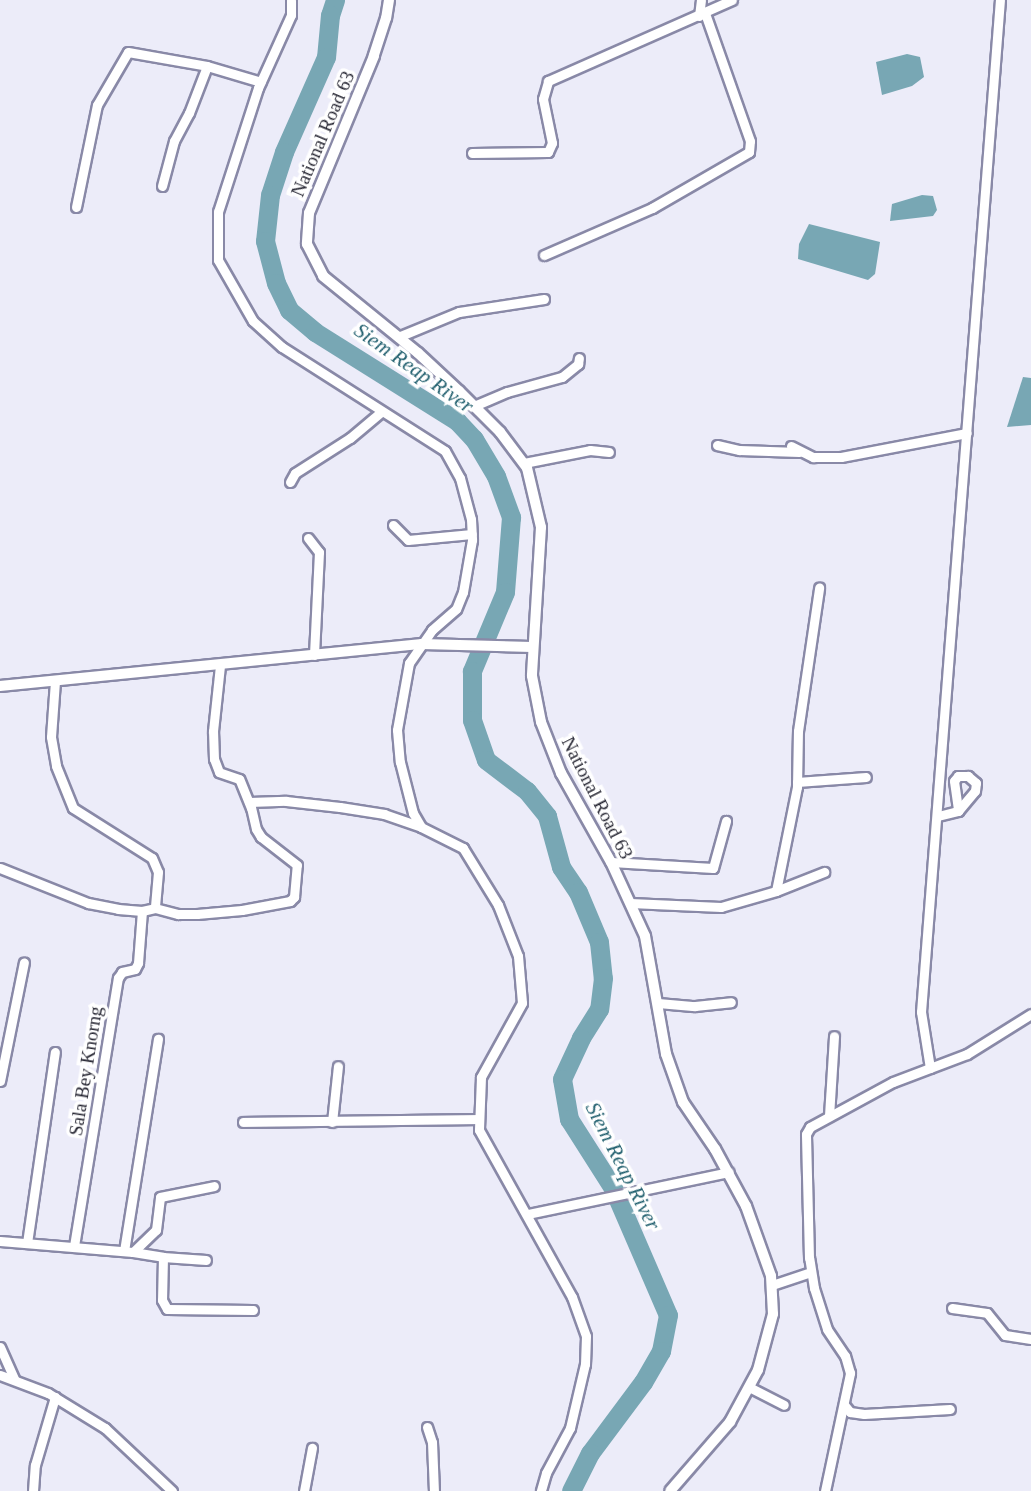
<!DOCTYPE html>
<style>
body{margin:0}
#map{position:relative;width:1031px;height:1491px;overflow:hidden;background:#ececf9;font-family:Georgia,serif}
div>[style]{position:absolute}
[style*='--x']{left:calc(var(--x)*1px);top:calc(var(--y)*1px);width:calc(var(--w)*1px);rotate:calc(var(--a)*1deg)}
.water>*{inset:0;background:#78a7b4}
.river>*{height:19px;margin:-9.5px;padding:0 9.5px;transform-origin:9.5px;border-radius:9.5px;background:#78a7b4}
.roads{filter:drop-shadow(2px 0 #8989a7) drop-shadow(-2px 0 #8989a7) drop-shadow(0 2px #8989a7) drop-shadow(0 -2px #8989a7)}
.minor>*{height:9px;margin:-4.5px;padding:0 4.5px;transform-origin:4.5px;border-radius:4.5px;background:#fff}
.tertiary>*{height:10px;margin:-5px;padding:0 5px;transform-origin:5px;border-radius:5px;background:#fff}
span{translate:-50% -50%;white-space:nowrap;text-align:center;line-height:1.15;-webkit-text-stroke:7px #fff;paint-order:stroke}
.street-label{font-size:19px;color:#272733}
.water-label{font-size:21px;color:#1f5e6d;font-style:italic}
</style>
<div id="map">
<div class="water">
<div style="clip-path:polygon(907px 54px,920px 57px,924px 77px,912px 86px,882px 95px,876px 62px)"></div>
<div style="clip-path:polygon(922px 195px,933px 196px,937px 210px,933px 216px,890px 221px,892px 204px)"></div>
<div style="clip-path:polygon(809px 224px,880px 242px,875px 274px,868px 280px,798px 259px,799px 244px)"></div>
<div style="clip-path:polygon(1023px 377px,1031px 378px,1031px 425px,1007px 427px)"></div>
</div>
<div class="river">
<div style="--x:335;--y:0;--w:16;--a:108"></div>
<div style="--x:330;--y:15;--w:42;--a:95.4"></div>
<div style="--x:326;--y:57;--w:104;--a:113.9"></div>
<div style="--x:284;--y:152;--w:45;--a:108"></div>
<div style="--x:270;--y:195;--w:46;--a:96.2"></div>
<div style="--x:265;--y:241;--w:43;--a:75.3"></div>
<div style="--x:276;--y:283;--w:30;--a:64"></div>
<div style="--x:289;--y:310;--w:34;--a:40"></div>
<div style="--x:315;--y:332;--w:168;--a:32.1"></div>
<div style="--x:457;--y:421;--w:25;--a:47"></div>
<div style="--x:474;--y:439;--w:43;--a:59.3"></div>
<div style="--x:496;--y:476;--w:44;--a:69.9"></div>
<div style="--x:511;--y:517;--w:75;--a:94.6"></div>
<div style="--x:505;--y:592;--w:86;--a:112.7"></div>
<div style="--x:472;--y:671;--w:49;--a:90"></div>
<div style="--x:472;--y:720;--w:42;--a:70.7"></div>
<div style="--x:486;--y:760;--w:51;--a:37.1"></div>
<div style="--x:527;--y:791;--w:32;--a:51"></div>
<div style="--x:547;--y:816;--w:53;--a:74.6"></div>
<div style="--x:561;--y:867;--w:30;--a:56"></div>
<div style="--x:578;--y:892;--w:54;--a:67.2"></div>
<div style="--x:599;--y:942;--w:36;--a:84"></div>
<div style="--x:603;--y:978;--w:31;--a:97"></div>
<div style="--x:599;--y:1009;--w:34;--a:122"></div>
<div style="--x:581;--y:1038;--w:45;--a:114.9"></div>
<div style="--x:562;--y:1079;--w:41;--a:80.1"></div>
<div style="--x:569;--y:1119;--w:82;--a:57.5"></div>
<div style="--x:613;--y:1188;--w:138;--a:66.6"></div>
<div style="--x:668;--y:1315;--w:37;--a:101"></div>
<div style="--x:661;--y:1351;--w:36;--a:120"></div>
<div style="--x:643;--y:1382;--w:89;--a:126.7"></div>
<div style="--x:590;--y:1453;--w:42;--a:116.6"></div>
</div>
<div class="roads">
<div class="minor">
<div style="--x:291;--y:0;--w:15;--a:90"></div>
<div style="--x:291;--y:15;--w:80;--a:114.3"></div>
<div style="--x:258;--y:88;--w:130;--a:107.9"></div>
<div style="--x:218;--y:212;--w:48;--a:90"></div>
<div style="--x:218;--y:260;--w:70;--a:60.2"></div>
<div style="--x:253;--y:321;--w:39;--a:42"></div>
<div style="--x:282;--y:347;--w:193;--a:32.5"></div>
<div style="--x:445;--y:451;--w:31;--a:61"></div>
<div style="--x:460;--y:478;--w:42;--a:75"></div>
<div style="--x:471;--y:519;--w:21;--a:87"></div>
<div style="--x:472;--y:540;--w:53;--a:99.8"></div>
<div style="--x:463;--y:592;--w:18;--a:112"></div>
<div style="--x:456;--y:609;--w:32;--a:139"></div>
<div style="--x:432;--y:630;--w:40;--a:124.9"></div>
<div style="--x:409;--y:663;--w:68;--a:100.2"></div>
<div style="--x:397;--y:730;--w:32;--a:85"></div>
<div style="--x:400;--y:762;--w:53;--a:75.7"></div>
<div style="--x:413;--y:813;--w:16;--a:60"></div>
<div style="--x:421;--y:827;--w:47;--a:26.6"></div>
<div style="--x:463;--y:848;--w:67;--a:58.4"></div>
<div style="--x:498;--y:905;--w:55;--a:68.6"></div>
<div style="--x:518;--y:956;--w:47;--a:85.1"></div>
<div style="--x:522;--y:1003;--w:85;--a:119"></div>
<div style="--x:481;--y:1077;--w:53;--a:92.2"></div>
<div style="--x:479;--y:1130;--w:191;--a:60.9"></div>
<div style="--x:572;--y:1297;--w:41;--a:70.3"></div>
<div style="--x:586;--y:1336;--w:28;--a:92"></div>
<div style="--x:585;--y:1364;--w:66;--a:103.2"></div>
<div style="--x:570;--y:1428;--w:51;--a:118.1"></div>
<div style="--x:546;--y:1473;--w:19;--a:106"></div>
<div style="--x:699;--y:16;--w:16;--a:-83"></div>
<div style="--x:472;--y:153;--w:76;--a:-0.8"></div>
<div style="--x:548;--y:152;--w:10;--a:-66"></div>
<div style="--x:552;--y:143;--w:45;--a:-101.6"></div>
<div style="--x:543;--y:99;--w:19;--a:-74"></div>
<div style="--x:548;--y:81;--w:201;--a:-23.8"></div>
<div style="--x:162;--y:186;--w:47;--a:-75.1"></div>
<div style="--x:174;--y:141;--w:32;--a:-62"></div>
<div style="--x:189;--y:113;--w:50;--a:-69"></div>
<div style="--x:76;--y:207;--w:104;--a:-78.4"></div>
<div style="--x:97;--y:105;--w:61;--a:-59.7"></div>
<div style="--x:128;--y:52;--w:80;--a:10"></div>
<div style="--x:207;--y:66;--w:56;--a:16.5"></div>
<div style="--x:544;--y:255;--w:118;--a:-23.5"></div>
<div style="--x:652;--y:208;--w:112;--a:-30"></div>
<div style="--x:749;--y:152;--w:11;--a:-85"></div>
<div style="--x:750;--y:141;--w:136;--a:-109.4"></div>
<div style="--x:398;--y:337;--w:66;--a:-22.3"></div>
<div style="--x:459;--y:312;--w:86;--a:-8.7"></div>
<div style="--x:474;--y:406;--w:36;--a:-23"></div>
<div style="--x:507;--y:392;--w:57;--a:-15.3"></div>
<div style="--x:562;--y:377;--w:21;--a:-39"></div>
<div style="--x:578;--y:364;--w:6;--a:-81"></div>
<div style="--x:717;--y:445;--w:23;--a:13"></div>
<div style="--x:739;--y:450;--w:60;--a:1.9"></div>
<div style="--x:791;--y:446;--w:25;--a:27"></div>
<div style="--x:813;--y:457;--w:28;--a:0"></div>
<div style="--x:841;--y:457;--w:128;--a:-10.8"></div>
<div style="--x:524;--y:463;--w:67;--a:-11.1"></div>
<div style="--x:590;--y:450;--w:19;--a:6"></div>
<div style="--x:290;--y:482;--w:10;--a:-61"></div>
<div style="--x:295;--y:473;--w:65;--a:-32.5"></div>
<div style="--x:350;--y:438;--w:40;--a:-40"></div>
<div style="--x:393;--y:525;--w:21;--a:45"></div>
<div style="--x:408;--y:540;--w:64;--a:-5.4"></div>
<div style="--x:308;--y:538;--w:18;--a:52"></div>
<div style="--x:319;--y:552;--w:103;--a:92.8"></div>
<div style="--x:55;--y:681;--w:56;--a:94.1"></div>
<div style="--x:51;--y:737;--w:29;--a:80"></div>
<div style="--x:56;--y:766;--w:45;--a:68"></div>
<div style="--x:73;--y:808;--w:93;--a:32.3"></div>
<div style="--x:152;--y:858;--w:15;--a:67"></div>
<div style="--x:158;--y:872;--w:36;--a:95"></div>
<div style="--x:797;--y:782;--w:69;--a:-4.1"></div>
<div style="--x:249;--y:802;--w:37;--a:-2"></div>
<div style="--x:286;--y:801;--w:54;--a:6.3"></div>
<div style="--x:340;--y:807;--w:45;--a:9"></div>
<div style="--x:384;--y:814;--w:39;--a:19"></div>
<div style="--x:938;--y:816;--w:21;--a:-14"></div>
<div style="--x:958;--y:811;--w:26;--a:-50"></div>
<div style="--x:975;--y:791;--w:8;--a:-83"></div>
<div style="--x:976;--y:783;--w:11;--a:-139"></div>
<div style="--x:968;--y:776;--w:10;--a:180"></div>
<div style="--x:958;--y:776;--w:6;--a:129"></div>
<div style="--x:954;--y:781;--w:30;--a:82"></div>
<div style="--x:611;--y:862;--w:102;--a:3.4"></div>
<div style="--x:713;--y:868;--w:49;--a:-74.5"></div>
<div style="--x:0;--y:868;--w:95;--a:21.7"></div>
<div style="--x:88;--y:903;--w:31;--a:11"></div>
<div style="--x:118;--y:909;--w:24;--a:5"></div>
<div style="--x:142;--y:911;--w:13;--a:-13"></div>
<div style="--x:155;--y:908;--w:24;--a:15"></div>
<div style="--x:178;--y:914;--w:19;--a:0"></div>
<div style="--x:197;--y:914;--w:45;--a:-5.1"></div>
<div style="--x:242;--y:910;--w:49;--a:-10.6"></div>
<div style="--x:290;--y:901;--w:6;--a:-45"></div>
<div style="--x:294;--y:897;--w:32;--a:-85"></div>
<div style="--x:297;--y:865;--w:46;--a:-142.1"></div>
<div style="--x:261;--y:837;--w:9;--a:-122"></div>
<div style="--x:256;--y:829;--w:22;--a:-103"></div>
<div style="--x:251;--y:808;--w:31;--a:-112"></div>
<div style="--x:239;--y:779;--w:21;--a:-161"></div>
<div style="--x:219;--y:772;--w:14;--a:-111"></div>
<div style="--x:214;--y:759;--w:28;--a:-92"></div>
<div style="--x:213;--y:731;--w:66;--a:-83.9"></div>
<div style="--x:776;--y:891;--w:52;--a:-21.6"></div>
<div style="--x:630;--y:903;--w:91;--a:2.5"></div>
<div style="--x:721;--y:907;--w:57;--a:-16.2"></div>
<div style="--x:776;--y:891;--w:106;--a:-78.6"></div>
<div style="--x:797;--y:787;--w:56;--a:-89"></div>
<div style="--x:798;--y:731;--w:145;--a:-81.6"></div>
<div style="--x:658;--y:1003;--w:37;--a:5"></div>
<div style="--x:695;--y:1006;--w:36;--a:-6"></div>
<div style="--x:930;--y:1068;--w:57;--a:-99.1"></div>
<div style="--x:921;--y:1012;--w:1015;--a:-85.54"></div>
<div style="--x:0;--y:1081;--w:121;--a:-78.6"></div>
<div style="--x:829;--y:1116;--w:80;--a:-86.4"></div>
<div style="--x:243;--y:1122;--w:234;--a:-0.7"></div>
<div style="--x:332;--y:1122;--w:56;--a:-83.9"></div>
<div style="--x:528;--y:1214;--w:205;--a:-11.8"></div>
<div style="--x:0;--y:1241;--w:133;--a:4.7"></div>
<div style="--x:133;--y:1252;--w:30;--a:9"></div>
<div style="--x:163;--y:1257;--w:43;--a:91.3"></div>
<div style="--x:162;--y:1300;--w:10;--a:61"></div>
<div style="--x:167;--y:1309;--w:86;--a:0.7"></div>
<div style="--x:27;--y:1243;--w:193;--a:-81.7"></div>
<div style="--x:74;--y:1246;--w:272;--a:-80.7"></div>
<div style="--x:118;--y:978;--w:7;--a:-56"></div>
<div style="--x:122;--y:972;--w:13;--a:-13"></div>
<div style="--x:135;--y:969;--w:7;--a:-63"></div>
<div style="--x:138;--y:963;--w:52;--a:-85.6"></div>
<div style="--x:124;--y:1251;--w:215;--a:-80.9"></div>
<div style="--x:133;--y:1252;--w:32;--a:-44"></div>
<div style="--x:156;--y:1230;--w:33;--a:-83"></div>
<div style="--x:160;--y:1197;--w:55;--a:-11.5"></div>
<div style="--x:163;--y:1257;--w:43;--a:4"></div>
<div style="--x:772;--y:1285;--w:41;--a:-18.4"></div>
<div style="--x:952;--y:1308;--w:35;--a:8"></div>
<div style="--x:987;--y:1313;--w:28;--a:51"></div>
<div style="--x:1005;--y:1335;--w:26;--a:9"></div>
<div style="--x:0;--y:1347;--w:35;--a:66"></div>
<div style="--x:0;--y:1375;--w:51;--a:20.6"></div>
<div style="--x:48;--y:1393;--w:67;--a:31.6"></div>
<div style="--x:105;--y:1428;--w:92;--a:43.2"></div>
<div style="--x:749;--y:1387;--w:39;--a:27"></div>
<div style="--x:845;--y:1406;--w:8;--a:50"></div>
<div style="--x:850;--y:1412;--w:14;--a:8"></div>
<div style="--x:864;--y:1414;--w:86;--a:-3.3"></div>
<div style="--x:427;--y:1427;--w:16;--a:72"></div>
<div style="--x:432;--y:1442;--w:49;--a:87.7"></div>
<div style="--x:33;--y:1491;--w:26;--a:-86"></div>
<div style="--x:35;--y:1465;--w:71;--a:-73.6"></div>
<div style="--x:304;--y:1491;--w:44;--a:-79.5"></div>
<div style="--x:825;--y:1491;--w:121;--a:-78"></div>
<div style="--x:850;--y:1373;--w:18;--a:-106"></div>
<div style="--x:845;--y:1356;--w:32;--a:-124"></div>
<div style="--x:827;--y:1329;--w:43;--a:-107.6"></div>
<div style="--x:814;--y:1288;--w:30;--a:-99"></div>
<div style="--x:809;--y:1258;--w:124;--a:-91.4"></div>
<div style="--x:806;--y:1134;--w:8;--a:-60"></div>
<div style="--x:810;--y:1127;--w:94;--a:-28.5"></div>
<div style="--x:893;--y:1082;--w:79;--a:-20.7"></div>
<div style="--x:967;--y:1054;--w:75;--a:-32"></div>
</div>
<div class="tertiary">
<div style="--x:389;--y:0;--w:18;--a:99"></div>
<div style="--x:386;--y:18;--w:40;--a:108"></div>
<div style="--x:374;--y:56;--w:170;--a:112.5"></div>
<div style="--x:309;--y:213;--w:31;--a:94"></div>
<div style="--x:307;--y:244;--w:36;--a:63"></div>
<div style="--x:323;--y:276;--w:122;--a:39"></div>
<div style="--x:418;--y:353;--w:56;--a:42.8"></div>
<div style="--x:459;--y:391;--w:58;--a:45"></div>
<div style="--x:500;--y:432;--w:45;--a:53.1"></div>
<div style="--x:527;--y:468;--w:61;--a:76.7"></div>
<div style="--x:541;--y:527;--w:149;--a:93.5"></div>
<div style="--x:532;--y:676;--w:47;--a:78.9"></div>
<div style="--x:541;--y:722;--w:55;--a:68.6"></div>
<div style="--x:561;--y:773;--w:102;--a:60.7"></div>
<div style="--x:611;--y:862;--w:81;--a:65.3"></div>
<div style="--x:645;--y:936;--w:120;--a:79.9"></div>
<div style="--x:666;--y:1054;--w:51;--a:70.5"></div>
<div style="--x:683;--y:1102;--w:57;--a:55.8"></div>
<div style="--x:715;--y:1149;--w:65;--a:61.5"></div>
<div style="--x:746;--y:1206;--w:74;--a:70.3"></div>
<div style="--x:771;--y:1276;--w:38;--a:87"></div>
<div style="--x:773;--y:1314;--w:58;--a:105"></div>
<div style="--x:758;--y:1370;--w:59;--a:118.3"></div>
<div style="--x:730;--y:1422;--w:91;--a:131"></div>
<div style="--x:0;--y:686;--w:424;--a:-5.7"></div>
<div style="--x:422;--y:644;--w:110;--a:1.6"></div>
</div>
</div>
<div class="street-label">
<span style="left:323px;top:134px;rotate:-67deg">National Road 63</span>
<span style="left:597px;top:798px;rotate:63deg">National Road 63</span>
<span style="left:86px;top:1071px;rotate:-81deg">Sala Bey Knorng</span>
</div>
<div class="water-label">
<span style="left:414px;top:368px;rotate:35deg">Siem Reap River</span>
<span style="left:623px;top:1166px;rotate:63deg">Siem Reap River</span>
</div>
</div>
